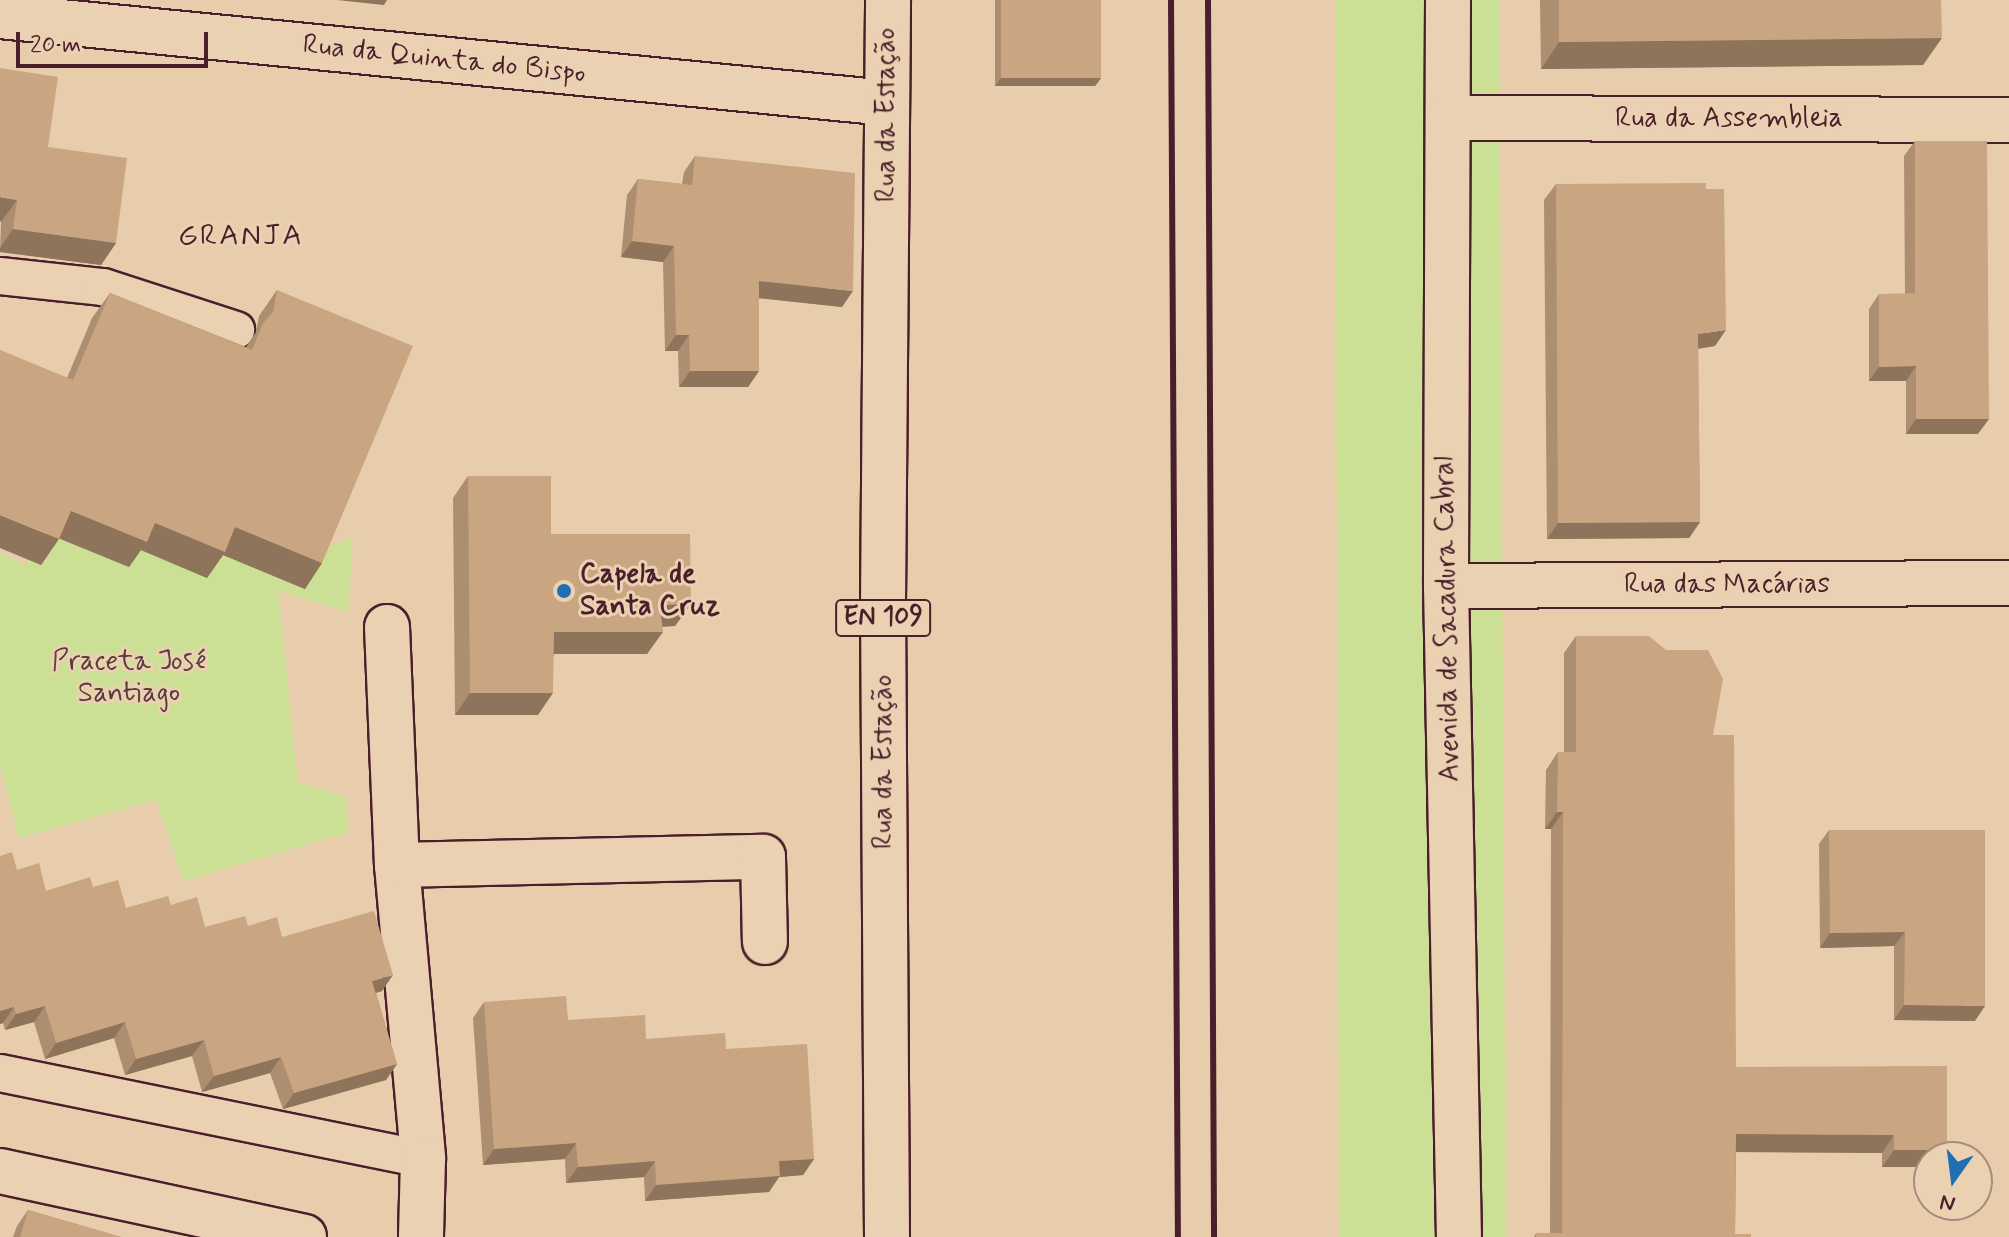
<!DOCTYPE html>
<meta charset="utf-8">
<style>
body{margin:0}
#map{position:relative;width:2009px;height:1237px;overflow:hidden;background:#e8cdac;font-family:Mynerve,sans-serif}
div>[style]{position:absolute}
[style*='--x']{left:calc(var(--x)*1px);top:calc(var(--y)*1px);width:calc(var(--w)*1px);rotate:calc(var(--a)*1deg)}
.green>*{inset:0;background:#cce095}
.roads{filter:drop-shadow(2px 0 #4a1f2b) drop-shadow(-2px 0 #4a1f2b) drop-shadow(0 2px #4a1f2b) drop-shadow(0 -2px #4a1f2b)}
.lane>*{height:36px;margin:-18px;padding:0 18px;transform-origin:18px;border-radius:18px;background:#ead1b2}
.street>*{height:44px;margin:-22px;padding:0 22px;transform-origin:22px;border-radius:22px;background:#ead1b2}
.secondary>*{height:44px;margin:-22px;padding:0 22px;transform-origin:22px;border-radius:22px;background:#ead1b2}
.primary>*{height:44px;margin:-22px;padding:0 22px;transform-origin:22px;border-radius:22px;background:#ead1b2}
.rail>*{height:6px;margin:-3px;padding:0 3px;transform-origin:3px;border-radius:3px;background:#4a1f2b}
.wall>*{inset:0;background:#ad8e70}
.shaded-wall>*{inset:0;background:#8d745b}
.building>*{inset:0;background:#c9a582}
.dots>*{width:22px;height:22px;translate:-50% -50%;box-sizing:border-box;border:4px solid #ead1b2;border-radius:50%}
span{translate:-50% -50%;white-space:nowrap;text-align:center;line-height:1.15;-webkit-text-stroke:6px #ead1b2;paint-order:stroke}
.shield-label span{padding:2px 6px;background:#ead1b2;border:2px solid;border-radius:6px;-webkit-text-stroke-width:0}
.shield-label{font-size:26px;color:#4a1f2b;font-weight:700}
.street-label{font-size:28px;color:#4a1f2b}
.poi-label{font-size:28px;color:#4a1f2b;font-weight:700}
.left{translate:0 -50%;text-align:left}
.park-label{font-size:28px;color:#5e3c3b}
.neighbourhood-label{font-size:30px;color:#4a1f2b;letter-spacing:2px}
.north{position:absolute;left:1913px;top:1141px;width:80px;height:80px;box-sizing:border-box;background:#ead1b2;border:2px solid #aa8a7c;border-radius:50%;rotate:194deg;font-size:22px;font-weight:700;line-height:32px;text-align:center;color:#4a1f2b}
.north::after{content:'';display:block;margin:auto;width:28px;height:36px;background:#1f6fb2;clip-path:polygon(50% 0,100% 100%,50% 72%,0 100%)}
.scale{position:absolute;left:16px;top:32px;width:192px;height:36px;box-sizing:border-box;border:4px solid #4a1f2b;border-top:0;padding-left:10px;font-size:24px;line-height:28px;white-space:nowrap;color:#4a1f2b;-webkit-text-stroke:6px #ead1b2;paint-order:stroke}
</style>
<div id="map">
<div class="green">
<div style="clip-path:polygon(1335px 0,1499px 0,1506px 1237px,1339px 1237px)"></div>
<div style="clip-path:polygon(50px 518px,134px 533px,212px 539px,299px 558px,353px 537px,348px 612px,278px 591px,298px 782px,345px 796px,349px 832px,184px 881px,156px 800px,19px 838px,0 765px,0 552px,27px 566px)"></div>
</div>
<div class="roads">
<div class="lane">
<div style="--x:0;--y:276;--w:104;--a:6.1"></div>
<div style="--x:103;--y:287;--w:140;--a:17.9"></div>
<div style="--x:0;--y:1073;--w:432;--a:11.5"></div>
</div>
<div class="street">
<div style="--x:1448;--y:0;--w:586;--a:90.2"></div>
<div style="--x:1446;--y:586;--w:651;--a:88.86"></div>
<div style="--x:0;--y:16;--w:891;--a:5.6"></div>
<div style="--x:1448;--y:118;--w:561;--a:0.2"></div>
<div style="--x:1446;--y:586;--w:563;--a:-0.31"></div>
<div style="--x:387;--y:627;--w:238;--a:87.6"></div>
<div style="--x:397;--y:865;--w:295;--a:84.9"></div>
<div style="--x:423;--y:1159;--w:78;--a:91.5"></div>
<div style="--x:397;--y:865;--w:366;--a:-1.3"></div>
<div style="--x:763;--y:857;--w:85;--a:88.7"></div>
</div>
<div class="secondary">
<div style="--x:0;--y:1171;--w:311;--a:12.2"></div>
</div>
<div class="primary">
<div style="--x:887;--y:1237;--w:634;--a:-90.36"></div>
<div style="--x:883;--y:603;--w:603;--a:-89.52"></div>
</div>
</div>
<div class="rail">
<div style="--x:1171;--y:0;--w:1237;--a:89.68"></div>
<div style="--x:1208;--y:0;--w:1237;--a:89.72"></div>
</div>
<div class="wall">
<div style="clip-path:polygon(995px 0,1101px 0,1101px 78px,1095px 86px,995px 86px)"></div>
<div style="clip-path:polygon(1540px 0,1941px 0,1923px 65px,1541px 69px)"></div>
<div style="clip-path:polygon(1915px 141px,1978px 434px,1906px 434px,1906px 381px,1869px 381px,1869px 309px,1879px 294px,1905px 294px,1904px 156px)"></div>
<div style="clip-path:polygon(48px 147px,116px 243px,101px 265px,0 252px,1px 222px)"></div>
<div style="clip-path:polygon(695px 156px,842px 307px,759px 298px,759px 371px,748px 387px,679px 387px,678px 351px,665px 351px,663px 262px,621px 257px,627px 195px,638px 179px,682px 184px,684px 172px)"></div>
<div style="clip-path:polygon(1556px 184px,1715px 346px,1698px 349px,1700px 522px,1689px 538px,1547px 539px,1544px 200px)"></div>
<div style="clip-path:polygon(277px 290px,322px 563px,305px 589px,223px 555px,207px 578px,141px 550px,129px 567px,59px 538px,41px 565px,67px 378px,92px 318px,110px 293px,246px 347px,256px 332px,259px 316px)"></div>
<div style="clip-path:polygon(468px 476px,551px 534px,691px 604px,675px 626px,662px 627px,647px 654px,554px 654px,538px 715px,455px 715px,453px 498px)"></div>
<div style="clip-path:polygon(1576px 636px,1713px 735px,1736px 1067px,1947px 1150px,1942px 1157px,1929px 1157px,1929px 1167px,1882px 1167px,1882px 1153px,1736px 1152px,1735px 1234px,1751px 1237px,1534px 1237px,1536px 1233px,1550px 1233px,1551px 829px,1545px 829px,1546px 770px,1558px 752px,1564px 752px,1564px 653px)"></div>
<div style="clip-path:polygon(1829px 830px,1975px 1021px,1894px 1020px,1894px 946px,1820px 948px,1819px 844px)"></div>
<div style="clip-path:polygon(0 856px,17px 870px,46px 891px,93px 887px,126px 908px,171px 905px,205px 927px,248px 926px,282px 937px,382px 991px,376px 993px,397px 1064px,386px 1080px,283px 1109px,270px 1073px,202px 1092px,192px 1056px,125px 1075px,114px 1038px,45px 1059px,34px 1022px,5px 1030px,3px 1023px,0 1024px)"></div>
<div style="clip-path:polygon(484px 1002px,568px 1020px,646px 1039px,726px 1049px,814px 1159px,803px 1175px,779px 1177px,769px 1192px,645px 1201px,644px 1177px,566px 1183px,565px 1159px,483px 1165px,473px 1018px)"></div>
<div style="clip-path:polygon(28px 1210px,121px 1237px,13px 1237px,17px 1226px)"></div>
</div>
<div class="shaded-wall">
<div style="clip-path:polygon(337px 0,387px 0,384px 5px)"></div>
<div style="clip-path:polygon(1942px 38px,1923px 65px,1541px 69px,1559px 42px)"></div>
<div style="clip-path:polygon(1001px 78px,1101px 78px,1095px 86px,995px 86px)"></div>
<div style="clip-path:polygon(0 197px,17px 200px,1px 222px,0 221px)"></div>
<div style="clip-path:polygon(13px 229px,116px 243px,101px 265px,0 252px,0 248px)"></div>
<div style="clip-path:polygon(632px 241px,674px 246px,663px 262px,621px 257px)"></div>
<div style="clip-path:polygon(759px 281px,853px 291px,842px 307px,747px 297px)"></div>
<div style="clip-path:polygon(1726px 330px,1715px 346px,1687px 350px,1698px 334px)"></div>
<div style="clip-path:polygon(676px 335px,689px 335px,678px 351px,665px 351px)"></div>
<div style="clip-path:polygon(1916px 366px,1906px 381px,1869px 381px,1879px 367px)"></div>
<div style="clip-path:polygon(690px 371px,759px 371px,748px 387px,679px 387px)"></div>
<div style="clip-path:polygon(1916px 419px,1989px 419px,1978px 434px,1906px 434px)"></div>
<div style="clip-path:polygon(71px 511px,155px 523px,235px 527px,322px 563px,305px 589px,223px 555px,207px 578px,141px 550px,129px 567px,53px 536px)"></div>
<div style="clip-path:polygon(0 515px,59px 539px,41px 565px,0 548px)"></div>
<div style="clip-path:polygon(1700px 522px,1689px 538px,1547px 539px,1558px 523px)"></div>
<div style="clip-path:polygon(691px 604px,675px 626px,645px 627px,660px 605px)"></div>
<div style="clip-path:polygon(554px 632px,663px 632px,647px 654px,538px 654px)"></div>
<div style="clip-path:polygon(470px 693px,553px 693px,538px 715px,455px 715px)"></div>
<div style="clip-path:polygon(1557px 812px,1563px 812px,1551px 829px,1545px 829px)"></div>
<div style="clip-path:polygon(1905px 932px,1894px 946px,1820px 948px,1830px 933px)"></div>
<div style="clip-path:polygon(393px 975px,382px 991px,361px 997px,372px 981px)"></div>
<div style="clip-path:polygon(1904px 1005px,1985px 1006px,1975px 1021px,1894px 1020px)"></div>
<div style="clip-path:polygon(45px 1006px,34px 1022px,5px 1030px,16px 1014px)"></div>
<div style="clip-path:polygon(14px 1007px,3px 1023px,0 1024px,0 1011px)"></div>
<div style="clip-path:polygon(125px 1022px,114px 1038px,45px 1059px,56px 1043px)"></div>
<div style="clip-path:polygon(204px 1040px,192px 1056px,125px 1075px,136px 1059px)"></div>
<div style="clip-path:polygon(281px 1057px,270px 1073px,202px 1092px,214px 1076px)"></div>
<div style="clip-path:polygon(397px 1064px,386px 1080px,283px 1109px,294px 1093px)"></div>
<div style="clip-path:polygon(1736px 1134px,1894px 1135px,1882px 1153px,1724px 1152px)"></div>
<div style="clip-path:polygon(576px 1143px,565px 1159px,483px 1165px,494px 1149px)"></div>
<div style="clip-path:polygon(1894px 1150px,1947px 1150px,1942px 1157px,1929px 1157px,1929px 1167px,1882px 1167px)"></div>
<div style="clip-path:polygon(814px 1159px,803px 1175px,779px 1177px,769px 1192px,645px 1201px,656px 1185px,779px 1161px)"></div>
<div style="clip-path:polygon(655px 1161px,644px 1177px,566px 1183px,578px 1167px)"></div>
</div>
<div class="building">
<div style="clip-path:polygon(1001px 0,1101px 0,1101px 78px,1001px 78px)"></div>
<div style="clip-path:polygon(1559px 0,1941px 0,1942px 38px,1559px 42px)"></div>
<div style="clip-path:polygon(0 68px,58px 77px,48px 147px,127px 158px,116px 243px,13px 229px,17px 200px,0 197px)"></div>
<div style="clip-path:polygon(1915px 141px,1987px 141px,1989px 419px,1916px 419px,1916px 366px,1879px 367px,1879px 294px,1915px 293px)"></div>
<div style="clip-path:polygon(695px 156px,855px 173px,853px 291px,759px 281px,759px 371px,690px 371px,689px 335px,676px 335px,674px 246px,632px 241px,638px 179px,692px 185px)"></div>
<div style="clip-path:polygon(1706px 183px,1706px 189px,1724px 189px,1726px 330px,1698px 334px,1700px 522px,1558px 523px,1556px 184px)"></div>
<div style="clip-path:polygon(277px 290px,413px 346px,322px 563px,235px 527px,225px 552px,155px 523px,147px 542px,71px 511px,59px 539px,0 515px,0 350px,73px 380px,110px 293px,252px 350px,263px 323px,273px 312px)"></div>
<div style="clip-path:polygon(468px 476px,551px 476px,551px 534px,690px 534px,691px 604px,660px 605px,663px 632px,554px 632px,553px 693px,470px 693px)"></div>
<div style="clip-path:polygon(1576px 636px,1649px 636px,1666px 650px,1708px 650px,1723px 679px,1713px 735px,1734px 735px,1736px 1067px,1947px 1066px,1947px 1150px,1894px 1150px,1894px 1135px,1736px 1134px,1735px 1234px,1751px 1234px,1751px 1237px,1536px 1237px,1536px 1233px,1562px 1233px,1563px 812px,1557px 812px,1558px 752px,1576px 752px)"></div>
<div style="clip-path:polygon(1829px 830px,1985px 830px,1985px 1006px,1904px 1005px,1905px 932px,1830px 933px)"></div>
<div style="clip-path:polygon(12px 852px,17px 870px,39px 863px,46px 891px,90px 877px,93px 887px,118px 880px,126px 908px,168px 896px,171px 905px,197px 897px,205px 927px,245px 916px,248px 926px,277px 917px,282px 937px,374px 911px,393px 975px,372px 981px,397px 1064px,294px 1093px,281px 1057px,214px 1076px,204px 1040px,136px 1059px,125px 1022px,56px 1043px,45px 1006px,16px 1014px,14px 1007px,0 1011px,0 856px)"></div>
<div style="clip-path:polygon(566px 996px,568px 1020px,645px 1015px,646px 1039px,725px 1033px,726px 1049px,807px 1044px,814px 1159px,779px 1161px,780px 1176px,656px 1185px,655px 1161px,578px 1167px,576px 1143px,494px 1149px,484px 1002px)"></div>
<div style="clip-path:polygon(28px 1210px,121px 1237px,20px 1237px)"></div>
</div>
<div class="dots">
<div style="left:564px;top:591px;background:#1f6fb2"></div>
</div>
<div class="shield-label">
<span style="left:883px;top:618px">EN 109</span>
</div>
<div class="street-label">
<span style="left:444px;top:60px;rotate:6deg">Rua da Quinta do Bispo</span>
<span style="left:887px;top:115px;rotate:-90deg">Rua da Estação</span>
<span style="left:1729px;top:119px">Rua da Assembleia</span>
<span style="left:1727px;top:585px">Rua das Macárias</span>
<span style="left:1448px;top:619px;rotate:-91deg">Avenida de Sacadura Cabral</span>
<span style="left:884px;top:762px;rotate:-90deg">Rua da Estação</span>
</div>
<div class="poi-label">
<span class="left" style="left:580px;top:591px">Capela de<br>Santa Cruz</span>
</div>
<div class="park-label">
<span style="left:129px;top:678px">Praceta José<br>Santiago</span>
</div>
<div class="neighbourhood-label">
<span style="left:241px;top:236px">GRANJA</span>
</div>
<div class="north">N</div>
<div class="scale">20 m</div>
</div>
